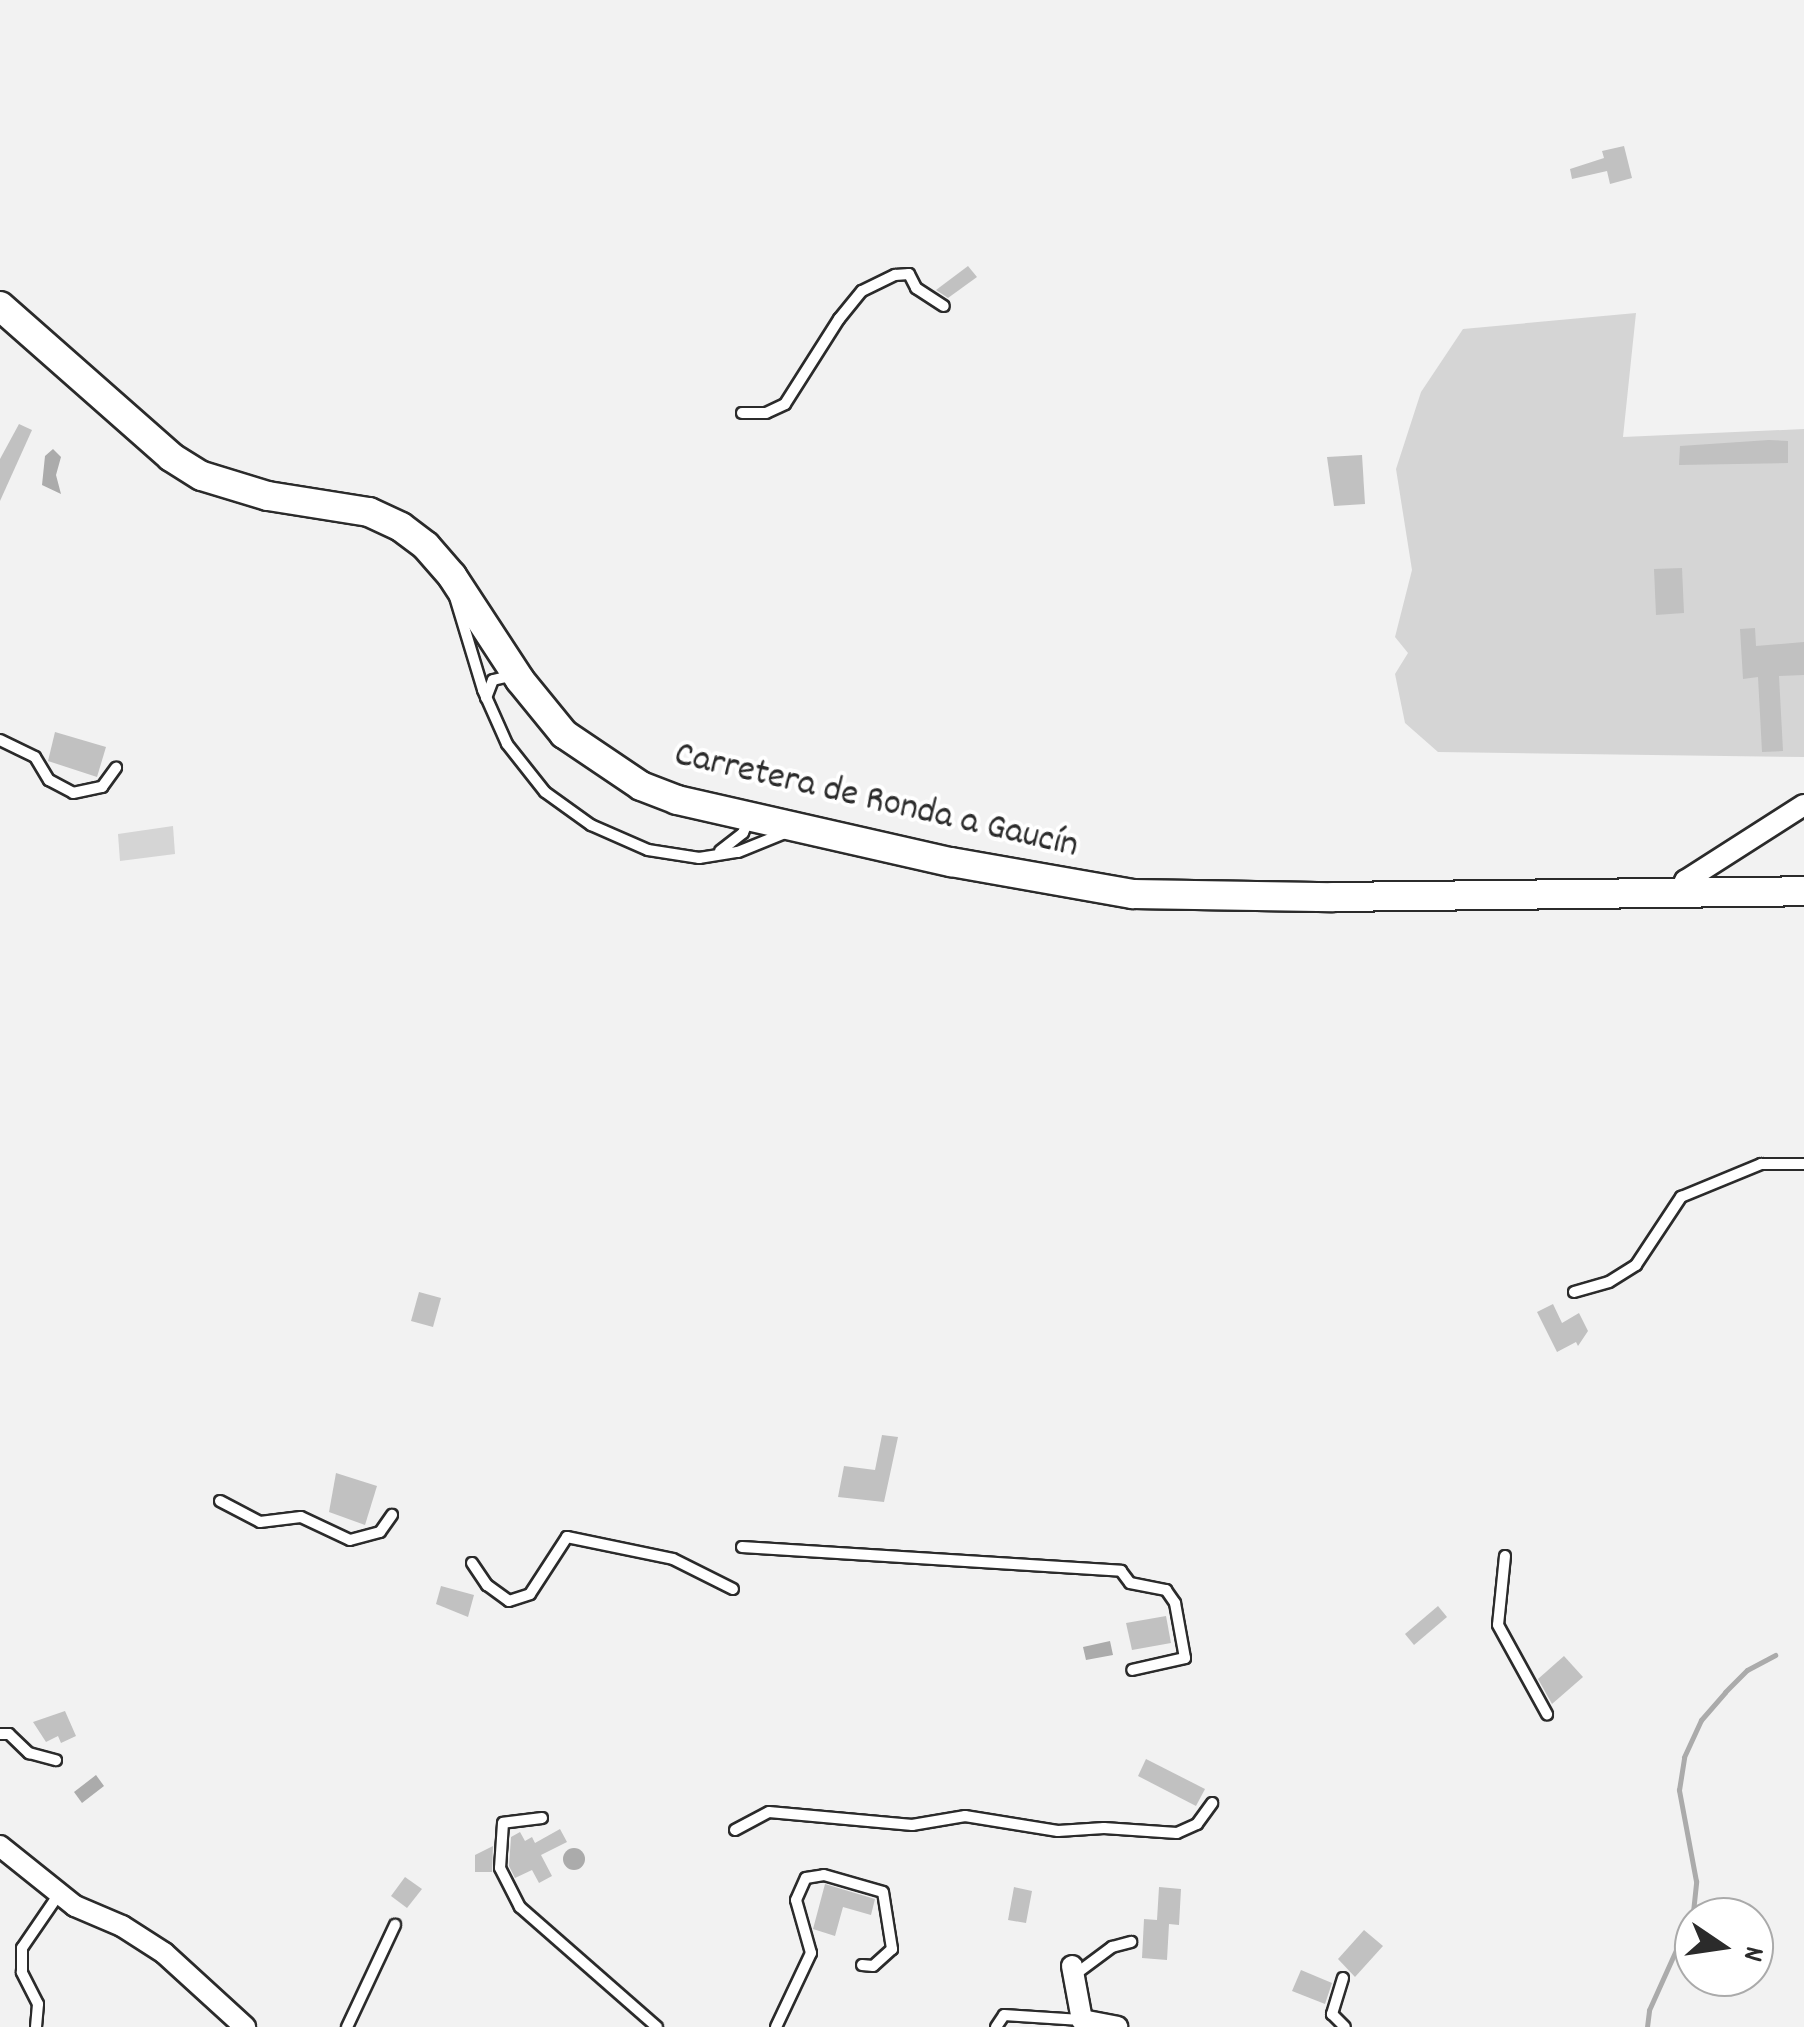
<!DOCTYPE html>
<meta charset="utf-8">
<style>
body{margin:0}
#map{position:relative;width:1804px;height:2027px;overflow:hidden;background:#f2f2f2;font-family:Dekko,sans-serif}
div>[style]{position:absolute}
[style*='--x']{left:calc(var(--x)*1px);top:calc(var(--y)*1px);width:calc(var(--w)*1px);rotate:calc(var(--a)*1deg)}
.green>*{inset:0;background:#d5d5d5}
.water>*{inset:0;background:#ababab}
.round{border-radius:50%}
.stream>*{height:5px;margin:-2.5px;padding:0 2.5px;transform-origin:2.5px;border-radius:2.5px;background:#ababab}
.building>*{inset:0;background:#c1c1c1}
.roads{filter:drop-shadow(2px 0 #2b2b2b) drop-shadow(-2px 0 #2b2b2b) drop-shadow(0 2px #2b2b2b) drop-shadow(0 -2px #2b2b2b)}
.lane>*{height:10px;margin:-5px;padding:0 5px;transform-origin:5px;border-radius:5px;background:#fff}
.street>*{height:20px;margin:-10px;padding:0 10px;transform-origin:10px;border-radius:10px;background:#fff}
.secondary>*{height:28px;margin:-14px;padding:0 14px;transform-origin:14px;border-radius:14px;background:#fff}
span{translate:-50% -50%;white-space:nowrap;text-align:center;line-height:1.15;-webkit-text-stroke:8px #fff;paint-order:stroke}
.street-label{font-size:38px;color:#2b2b2b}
.north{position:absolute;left:1674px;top:1897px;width:100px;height:100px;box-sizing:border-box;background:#fff;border:2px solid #aaa;border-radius:50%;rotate:103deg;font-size:28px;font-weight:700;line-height:40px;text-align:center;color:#2b2b2b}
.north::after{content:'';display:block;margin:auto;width:35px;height:45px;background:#2b2b2b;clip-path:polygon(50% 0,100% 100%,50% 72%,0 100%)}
</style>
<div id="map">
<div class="green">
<div style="clip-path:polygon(1636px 313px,1623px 437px,1804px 429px,1804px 757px,1438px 752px,1405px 723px,1395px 674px,1408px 653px,1395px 637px,1412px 570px,1396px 469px,1421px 392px,1463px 329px)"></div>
<div style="clip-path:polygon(173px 826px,175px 854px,120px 861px,118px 834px)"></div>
</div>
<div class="water">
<div style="clip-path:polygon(53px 449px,61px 457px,56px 475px,61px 494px,42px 485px,45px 456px)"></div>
<div style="clip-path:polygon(1110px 1641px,1113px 1655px,1086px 1660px,1083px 1647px)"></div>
<div style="clip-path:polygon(96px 1775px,104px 1786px,82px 1803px,74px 1792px)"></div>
<div class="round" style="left:563px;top:1848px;width:22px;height:22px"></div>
</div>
<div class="stream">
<div style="--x:1647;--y:2027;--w:17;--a:-83"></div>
<div style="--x:1649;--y:2010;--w:107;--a:-65.8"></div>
<div style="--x:1693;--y:1912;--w:31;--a:-84"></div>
<div style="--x:1696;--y:1881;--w:93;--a:-100.6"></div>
<div style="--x:1679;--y:1790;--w:33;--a:-81"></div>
<div style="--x:1684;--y:1757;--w:41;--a:-65.3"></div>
<div style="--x:1701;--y:1720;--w:37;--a:-49"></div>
<div style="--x:1725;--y:1692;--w:31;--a:-45"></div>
<div style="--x:1747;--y:1670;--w:32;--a:-28"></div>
</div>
<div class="building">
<div style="clip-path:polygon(1624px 146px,1632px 178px,1610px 184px,1607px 171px,1572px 179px,1570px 169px,1604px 158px,1602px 151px)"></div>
<div style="clip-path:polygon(968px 266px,977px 277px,948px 298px,936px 290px)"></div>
<div style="clip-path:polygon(19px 424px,32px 430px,0 501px,0 459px)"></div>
<div style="clip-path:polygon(1769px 440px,1788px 441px,1788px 463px,1679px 465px,1680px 446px)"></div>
<div style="clip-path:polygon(1362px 455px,1365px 504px,1334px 506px,1327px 457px)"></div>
<div style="clip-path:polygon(1682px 568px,1684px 613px,1656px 615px,1654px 569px)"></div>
<div style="clip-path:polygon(1755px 628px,1756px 646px,1804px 642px,1804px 675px,1779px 676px,1783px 751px,1762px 752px,1758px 677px,1743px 679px,1740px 629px)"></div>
<div style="clip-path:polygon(55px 732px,106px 747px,97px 777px,48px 761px)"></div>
<div style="clip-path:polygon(419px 1292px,441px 1298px,433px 1327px,411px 1321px)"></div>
<div style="clip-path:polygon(1553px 1304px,1562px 1323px,1579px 1313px,1588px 1331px,1578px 1346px,1576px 1342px,1557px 1352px,1537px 1312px)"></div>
<div style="clip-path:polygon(882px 1435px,898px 1437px,884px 1502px,838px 1497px,844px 1466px,875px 1470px)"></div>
<div style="clip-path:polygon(336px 1473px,377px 1486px,365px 1525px,329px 1512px)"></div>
<div style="clip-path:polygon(441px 1586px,474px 1595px,468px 1617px,436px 1604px)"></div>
<div style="clip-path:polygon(1438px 1606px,1447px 1617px,1414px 1645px,1405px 1634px)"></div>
<div style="clip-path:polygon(1166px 1616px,1171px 1643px,1132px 1650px,1126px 1623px)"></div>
<div style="clip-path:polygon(1564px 1656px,1583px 1677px,1552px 1704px,1538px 1679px)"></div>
<div style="clip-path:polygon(65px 1711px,76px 1736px,61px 1743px,58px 1736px,46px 1742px,33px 1722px)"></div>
<div style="clip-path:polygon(1146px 1759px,1205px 1789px,1196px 1806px,1138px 1776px)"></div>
<div style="clip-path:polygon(560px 1829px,567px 1842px,541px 1855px,552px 1876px,539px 1883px,532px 1870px,515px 1878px,509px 1866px,511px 1837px,520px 1832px,525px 1841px,532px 1837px,535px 1843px)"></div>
<div style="clip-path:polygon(493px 1846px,492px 1872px,475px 1872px,475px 1855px)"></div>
<div style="clip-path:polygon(405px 1877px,422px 1889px,407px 1908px,391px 1896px)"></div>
<div style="clip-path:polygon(825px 1884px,875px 1899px,871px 1915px,843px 1907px,835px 1936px,813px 1929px)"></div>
<div style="clip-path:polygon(1014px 1887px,1032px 1891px,1026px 1923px,1008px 1920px)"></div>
<div style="clip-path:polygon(1159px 1887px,1181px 1889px,1179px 1925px,1169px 1924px,1167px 1960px,1142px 1958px,1144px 1919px,1157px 1920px)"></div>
<div style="clip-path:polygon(1364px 1930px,1383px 1946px,1355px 1977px,1338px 1959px)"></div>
<div style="clip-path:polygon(1301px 1970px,1332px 1983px,1325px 2004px,1292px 1991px)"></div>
</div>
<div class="roads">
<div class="lane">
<div style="--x:742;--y:413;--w:24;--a:0"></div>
<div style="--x:766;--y:413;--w:21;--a:-25"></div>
<div style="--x:785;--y:404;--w:101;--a:-57.6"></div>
<div style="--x:839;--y:319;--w:36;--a:-51"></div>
<div style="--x:862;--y:291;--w:37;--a:-26"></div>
<div style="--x:895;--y:275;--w:14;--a:-4"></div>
<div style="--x:909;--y:274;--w:16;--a:63"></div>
<div style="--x:916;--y:288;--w:33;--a:33"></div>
<div style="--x:455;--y:597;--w:97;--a:73.2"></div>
<div style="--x:483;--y:690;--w:59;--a:66"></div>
<div style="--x:507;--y:744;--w:61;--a:51.6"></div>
<div style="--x:545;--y:792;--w:57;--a:35.7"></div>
<div style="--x:591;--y:825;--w:62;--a:23.7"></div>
<div style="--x:648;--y:850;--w:52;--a:8.9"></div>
<div style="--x:699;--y:858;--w:39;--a:-9"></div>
<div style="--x:738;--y:852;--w:51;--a:-22"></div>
<div style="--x:486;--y:698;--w:19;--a:-69"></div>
<div style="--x:493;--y:680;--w:17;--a:-13"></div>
<div style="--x:0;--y:740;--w:39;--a:26"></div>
<div style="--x:35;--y:757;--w:27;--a:59"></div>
<div style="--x:49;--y:780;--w:27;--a:28"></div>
<div style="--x:73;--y:793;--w:30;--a:-12"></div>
<div style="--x:102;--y:787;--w:24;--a:-54"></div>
<div style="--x:720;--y:851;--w:29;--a:-38"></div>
<div style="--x:743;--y:833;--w:11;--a:-68"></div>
<div style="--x:747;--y:823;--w:7;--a:-117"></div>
<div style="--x:1574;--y:1292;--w:36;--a:-16"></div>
<div style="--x:1609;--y:1282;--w:32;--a:-32"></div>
<div style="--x:1636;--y:1265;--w:82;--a:-56.5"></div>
<div style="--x:1681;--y:1197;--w:87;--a:-22.4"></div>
<div style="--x:1761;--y:1164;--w:43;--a:0"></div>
<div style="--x:220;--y:1501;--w:45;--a:27.7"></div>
<div style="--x:260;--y:1522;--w:41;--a:-7"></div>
<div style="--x:301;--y:1517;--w:54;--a:25.1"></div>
<div style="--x:350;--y:1540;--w:31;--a:-15"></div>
<div style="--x:380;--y:1532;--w:21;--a:-55"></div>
<div style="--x:742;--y:1547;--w:380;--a:3.6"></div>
<div style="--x:1121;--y:1571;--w:15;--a:53"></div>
<div style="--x:1130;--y:1583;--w:37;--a:11"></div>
<div style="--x:1166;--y:1590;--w:16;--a:55"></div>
<div style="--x:1175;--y:1603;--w:56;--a:79.7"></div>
<div style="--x:1185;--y:1658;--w:54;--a:167.2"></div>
<div style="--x:1505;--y:1556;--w:69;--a:95.8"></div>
<div style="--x:1498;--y:1625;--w:102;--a:61.2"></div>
<div style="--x:472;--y:1563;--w:27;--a:56"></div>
<div style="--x:487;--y:1585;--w:27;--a:36"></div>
<div style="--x:509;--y:1601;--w:22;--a:-18"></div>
<div style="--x:530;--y:1594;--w:68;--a:-57"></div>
<div style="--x:567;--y:1537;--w:108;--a:11.7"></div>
<div style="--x:673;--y:1559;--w:67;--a:26.6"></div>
<div style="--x:0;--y:1734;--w:9;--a:0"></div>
<div style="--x:9;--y:1734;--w:28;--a:44"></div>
<div style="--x:29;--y:1753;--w:28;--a:15"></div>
<div style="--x:542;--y:1818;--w:39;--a:173"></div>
<div style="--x:503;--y:1823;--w:45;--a:93.8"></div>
<div style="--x:500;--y:1868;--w:44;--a:62.9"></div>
<div style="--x:520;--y:1907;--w:182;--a:41.2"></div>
<div style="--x:735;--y:1830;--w:38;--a:-28"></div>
<div style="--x:769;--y:1812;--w:144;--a:5.2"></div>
<div style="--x:912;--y:1825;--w:54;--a:-9.6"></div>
<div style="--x:965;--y:1816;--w:94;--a:9.2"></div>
<div style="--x:1058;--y:1831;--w:46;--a:-3.7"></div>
<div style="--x:1104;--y:1828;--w:73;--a:3.9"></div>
<div style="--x:1177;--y:1833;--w:22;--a:-24"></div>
<div style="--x:1197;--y:1824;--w:26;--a:-54"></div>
<div style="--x:1073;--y:1976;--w:49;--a:-36.6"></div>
<div style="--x:1112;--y:1947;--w:20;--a:-15"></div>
<div style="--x:1343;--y:1978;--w:38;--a:107"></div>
<div style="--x:1332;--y:2014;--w:18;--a:45"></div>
<div style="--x:36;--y:2027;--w:23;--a:-85"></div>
<div style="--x:38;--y:2004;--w:36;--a:-117"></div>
<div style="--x:22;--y:1972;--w:24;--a:-90"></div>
<div style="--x:22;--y:1948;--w:65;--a:-55.6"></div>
<div style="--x:347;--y:2027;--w:113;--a:-64.8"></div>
<div style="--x:776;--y:2027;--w:82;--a:-64.7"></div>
<div style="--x:811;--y:1953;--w:55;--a:-105.8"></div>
<div style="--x:796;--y:1900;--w:24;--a:-66"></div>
<div style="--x:806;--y:1878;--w:18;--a:-9"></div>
<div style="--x:824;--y:1875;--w:61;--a:16.1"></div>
<div style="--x:883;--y:1892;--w:58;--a:81"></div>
<div style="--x:892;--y:1949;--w:25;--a:138"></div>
<div style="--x:873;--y:1966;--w:11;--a:-175"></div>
<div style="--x:996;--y:2027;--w:14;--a:-56"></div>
<div style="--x:1004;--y:2015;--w:77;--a:3.7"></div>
</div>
<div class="street">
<div style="--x:1681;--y:894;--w:14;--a:-73"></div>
<div style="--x:1685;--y:881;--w:141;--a:-32.6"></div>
<div style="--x:0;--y:1846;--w:96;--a:38.7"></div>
<div style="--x:75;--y:1906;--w:51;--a:23.1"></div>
<div style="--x:122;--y:1926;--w:50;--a:32.7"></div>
<div style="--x:164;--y:1953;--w:110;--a:42.4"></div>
<div style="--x:1072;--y:1966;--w:55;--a:79.5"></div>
<div style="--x:1082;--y:2020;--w:36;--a:11"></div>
</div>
<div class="secondary">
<div style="--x:0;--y:306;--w:228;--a:41.4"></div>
<div style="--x:171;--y:457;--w:36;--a:32"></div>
<div style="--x:202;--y:476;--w:69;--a:16.9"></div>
<div style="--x:268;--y:496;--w:102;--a:9"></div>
<div style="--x:369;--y:512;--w:35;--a:25"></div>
<div style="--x:401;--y:527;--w:31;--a:37"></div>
<div style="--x:426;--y:546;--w:40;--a:49"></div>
<div style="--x:452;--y:576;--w:124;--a:56.8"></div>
<div style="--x:520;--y:680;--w:70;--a:50.8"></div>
<div style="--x:564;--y:734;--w:93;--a:34"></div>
<div style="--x:641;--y:786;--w:39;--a:21"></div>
<div style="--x:677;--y:800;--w:281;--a:12.8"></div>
<div style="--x:951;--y:862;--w:185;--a:10"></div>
<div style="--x:1133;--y:894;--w:200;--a:0.9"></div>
<div style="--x:1333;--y:897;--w:471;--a:-0.7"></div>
</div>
</div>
<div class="street-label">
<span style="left:876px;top:802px;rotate:13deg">Carretera de Ronda a Gaucín</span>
</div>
<div class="north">N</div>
</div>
